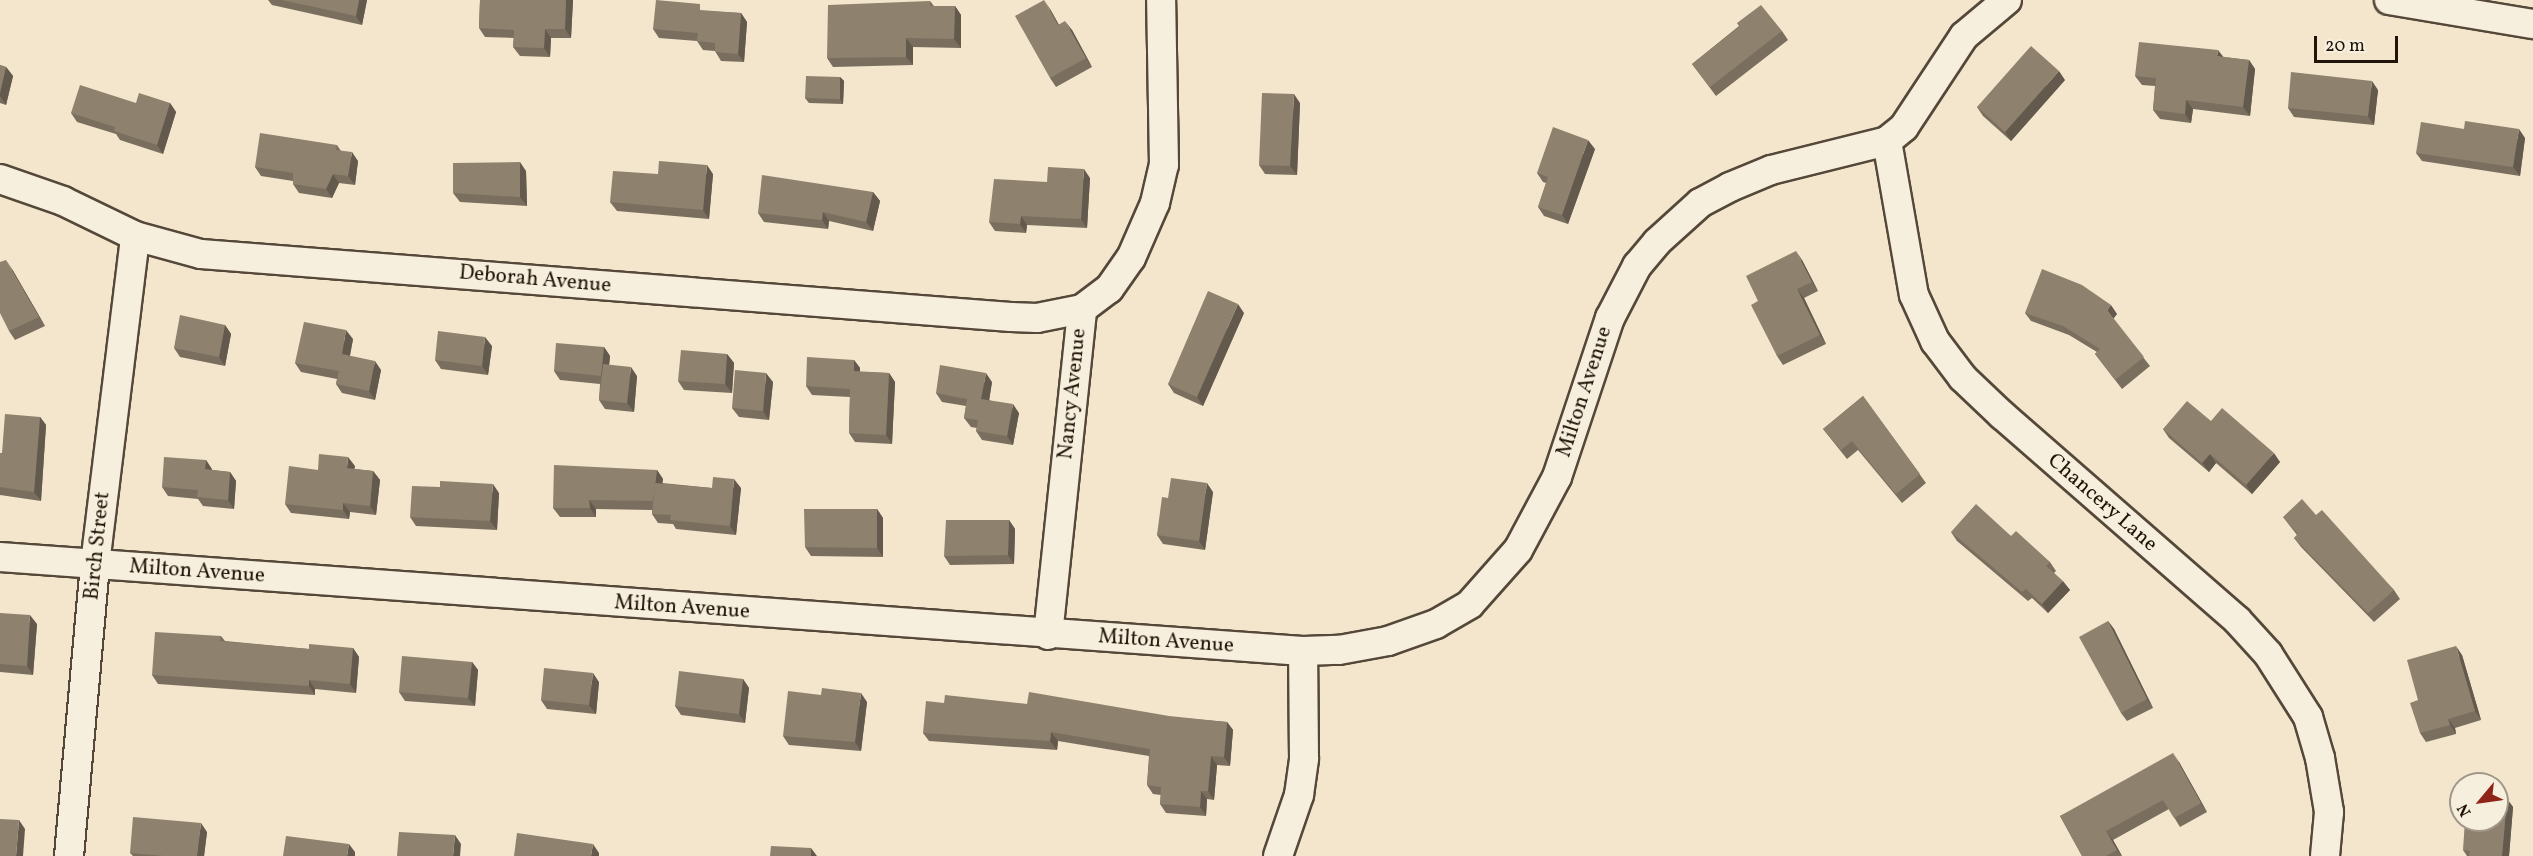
<!DOCTYPE html>
<style>
body{margin:0}
#map{position:relative;width:2533px;height:856px;overflow:hidden;background:#f3e6cd;font-family:Vollkorn,serif}
div>[style]{position:absolute}
[style*='--x']{left:calc(var(--x)*1px);top:calc(var(--y)*1px);width:calc(var(--w)*1px);rotate:calc(var(--a)*1deg)}
.roads{filter:drop-shadow(2px 0 #554839) drop-shadow(-2px 0 #554839) drop-shadow(0 2px #554839) drop-shadow(0 -2px #554839)}
.minor>*{height:28px;margin:-14px;padding:0 14px;transform-origin:14px;border-radius:14px;background:#f7efde}
.wall>*{inset:0;background:#7a6f5f}
.shaded-wall>*{inset:0;background:#635a4d}
.building>*{inset:0;background:#8e816e}
span{translate:-50% -50%;white-space:nowrap;text-align:center;line-height:1.15;-webkit-text-stroke:4.5px #f7efde;paint-order:stroke}
.street-label{font-size:21px;color:#201308}
.north{position:absolute;left:2449px;top:772px;width:60px;height:60px;box-sizing:border-box;background:#f7efde;border:2px solid #a19788;border-radius:50%;rotate:241deg;font-size:16px;font-weight:700;line-height:24px;text-align:center;color:#201308}
.north::after{content:'';display:block;margin:auto;width:21px;height:27px;background:#8f2418;clip-path:polygon(50% 0,100% 100%,50% 72%,0 100%)}
.scale{position:absolute;left:2314px;top:36px;width:84px;height:27px;box-sizing:border-box;border:3px solid #201308;border-top:0;padding-left:8px;font-size:18px;line-height:21px;white-space:nowrap;color:#201308;-webkit-text-stroke:4px #f7efde;paint-order:stroke}
</style>
<div id="map">
<div class="roads">
<div class="minor">
<div style="--x:2389;--y:0;--w:146;--a:9.5"></div>
<div style="--x:1887;--y:141;--w:156;--a:80.1"></div>
<div style="--x:1914;--y:295;--w:51;--a:65.5"></div>
<div style="--x:1935;--y:341;--w:46;--a:52.9"></div>
<div style="--x:1963;--y:378;--w:54;--a:43.5"></div>
<div style="--x:2002;--y:415;--w:312;--a:41.1"></div>
<div style="--x:2237;--y:620;--w:46;--a:47.6"></div>
<div style="--x:2268;--y:654;--w:75;--a:57.6"></div>
<div style="--x:2308;--y:717;--w:43;--a:73.7"></div>
<div style="--x:2320;--y:758;--w:55;--a:80.5"></div>
<div style="--x:2329;--y:812;--w:44;--a:95.2"></div>
<div style="--x:0;--y:179;--w:67;--a:19.2"></div>
<div style="--x:63;--y:201;--w:80;--a:25.9"></div>
<div style="--x:135;--y:236;--w:68;--a:15.3"></div>
<div style="--x:201;--y:254;--w:812;--a:4.45"></div>
<div style="--x:1011;--y:317;--w:26;--a:2"></div>
<div style="--x:1037;--y:318;--w:46;--a:-11.3"></div>
<div style="--x:0;--y:557;--w:1306;--a:4.13"></div>
<div style="--x:1303;--y:651;--w:36;--a:-2"></div>
<div style="--x:1339;--y:650;--w:50;--a:-10.4"></div>
<div style="--x:1388;--y:641;--w:51;--a:-19.5"></div>
<div style="--x:1436;--y:624;--w:39;--a:-30"></div>
<div style="--x:1470;--y:604;--w:72;--a:-48.4"></div>
<div style="--x:1518;--y:550;--w:83;--a:-61.9"></div>
<div style="--x:1557;--y:477;--w:168;--a:-71.6"></div>
<div style="--x:1610;--y:318;--w:59;--a:-62.6"></div>
<div style="--x:1637;--y:266;--w:31;--a:-50"></div>
<div style="--x:1657;--y:242;--w:58;--a:-42.2"></div>
<div style="--x:1700;--y:203;--w:34;--a:-28"></div>
<div style="--x:1730;--y:187;--w:44;--a:-22.5"></div>
<div style="--x:1771;--y:170;--w:120;--a:-14"></div>
<div style="--x:1887;--y:141;--w:22;--a:-39"></div>
<div style="--x:1904;--y:127;--w:109;--a:-56.6"></div>
<div style="--x:1964;--y:36;--w:56;--a:-39.9"></div>
<div style="--x:1048;--y:635;--w:328;--a:-84"></div>
<div style="--x:1082;--y:309;--w:34;--a:-37"></div>
<div style="--x:1109;--y:289;--w:38;--a:-55"></div>
<div style="--x:1131;--y:258;--w:60;--a:-66.4"></div>
<div style="--x:1155;--y:203;--w:39;--a:-77"></div>
<div style="--x:1164;--y:165;--w:165;--a:-91"></div>
<div style="--x:69;--y:856;--w:293;--a:-84.9"></div>
<div style="--x:95;--y:564;--w:330;--a:-83"></div>
<div style="--x:1278;--y:856;--w:65;--a:-71"></div>
<div style="--x:1299;--y:795;--w:37;--a:-82"></div>
<div style="--x:1304;--y:758;--w:107;--a:-90.5"></div>
</div>
</div>
<div class="wall">
<div style="clip-path:polygon(268px 0,367px 0,362px 25px,272px 5px)"></div>
<div style="clip-path:polygon(480px 0,573px 0,571px 38px,551px 38px,550px 57px,520px 56px,513px 47px,514px 38px,485px 37px,479px 28px)"></div>
<div style="clip-path:polygon(930px 1px,934px 6px,955px 6px,961px 15px,961px 48px,913px 47px,913px 65px,833px 67px,827px 58px)"></div>
<div style="clip-path:polygon(1050px 9px,1059px 25px,1072px 30px,1092px 67px,1056px 87px,1050px 78px)"></div>
<div style="clip-path:polygon(704px 11px,741px 13px,747px 22px,744px 62px,721px 61px,715px 51px,703px 50px,697px 41px,659px 38px,653px 29px)"></div>
<div style="clip-path:polygon(1737px 23px,1782px 31px,1788px 40px,1716px 96px,1692px 64px,1739px 26px)"></div>
<div style="clip-path:polygon(2223px 57px,2249px 60px,2255px 69px,2250px 116px,2193px 109px,2191px 123px,2160px 119px,2153px 110px,2155px 86px,2142px 85px,2135px 76px)"></div>
<div style="clip-path:polygon(0 65px,6px 67px,13px 76px,6px 105px,0 103px)"></div>
<div style="clip-path:polygon(840px 77px,844px 81px,843px 104px,809px 103px,805px 98px)"></div>
<div style="clip-path:polygon(2065px 80px,2011px 141px,1983px 116px,1977px 107px)"></div>
<div style="clip-path:polygon(2378px 90px,2374px 125px,2294px 117px,2288px 108px)"></div>
<div style="clip-path:polygon(136px 103px,170px 103px,176px 112px,163px 154px,120px 140px,116px 134px,77px 122px,71px 113px)"></div>
<div style="clip-path:polygon(1300px 103px,1297px 175px,1265px 174px,1259px 165px)"></div>
<div style="clip-path:polygon(2525px 138px,2520px 176px,2422px 161px,2416px 153px)"></div>
<div style="clip-path:polygon(337px 145px,341px 151px,358px 161px,355px 185px,339px 183px,332px 198px,299px 193px,293px 184px,293px 181px,261px 176px,255px 167px)"></div>
<div style="clip-path:polygon(1595px 149px,1568px 224px,1544px 216px,1538px 207px,1546px 183px,1543px 182px,1537px 173px)"></div>
<div style="clip-path:polygon(526px 171px,527px 206px,460px 202px,453px 193px)"></div>
<div style="clip-path:polygon(658px 174px,713px 174px,709px 219px,617px 211px,610px 202px)"></div>
<div style="clip-path:polygon(1090px 178px,1087px 228px,1027px 225px,1026px 233px,995px 231px,989px 222px,1047px 182px)"></div>
<div style="clip-path:polygon(873px 192px,880px 201px,873px 231px,829px 221px,828px 229px,764px 222px,758px 213px)"></div>
<div style="clip-path:polygon(1802px 260px,1818px 291px,1804px 298px,1826px 344px,1783px 365px,1777px 356px,1758px 301px)"></div>
<div style="clip-path:polygon(12px 269px,45px 326px,15px 340px,9px 331px)"></div>
<div style="clip-path:polygon(1244px 313px,1203px 406px,1174px 393px,1168px 384px)"></div>
<div style="clip-path:polygon(2025px 313px,2117px 314px,2113px 319px,2150px 366px,2122px 389px,2095px 354px,2097px 352px,2069px 335px,2031px 321px)"></div>
<div style="clip-path:polygon(225px 325px,231px 334px,225px 366px,180px 357px,174px 348px)"></div>
<div style="clip-path:polygon(353px 339px,350px 356px,381px 370px,375px 400px,342px 393px,336px 384px,337px 379px,301px 372px,295px 363px)"></div>
<div style="clip-path:polygon(492px 346px,488px 375px,441px 369px,435px 360px)"></div>
<div style="clip-path:polygon(604px 347px,610px 356px,609px 365px,637px 376px,634px 412px,605px 409px,599px 400px,600px 384px,560px 380px,554px 371px)"></div>
<div style="clip-path:polygon(727px 354px,734px 363px,732px 393px,684px 390px,678px 381px)"></div>
<div style="clip-path:polygon(854px 360px,860px 368px,860px 372px,889px 373px,895px 382px,892px 444px,855px 442px,849px 433px,850px 397px,812px 395px,806px 386px)"></div>
<div style="clip-path:polygon(773px 382px,769px 420px,739px 417px,732px 408px)"></div>
<div style="clip-path:polygon(992px 382px,989px 400px,1019px 413px,1013px 445px,982px 440px,976px 431px,977px 428px,971px 427px,964px 418px,966px 406px,942px 402px,936px 393px)"></div>
<div style="clip-path:polygon(1863px 396px,1926px 483px,1902px 503px,1858px 450px,1847px 459px,1823px 429px)"></div>
<div style="clip-path:polygon(40px 417px,46px 425px,41px 501px,0 495px,0 453px,2px 453px)"></div>
<div style="clip-path:polygon(2211px 421px,2280px 462px,2252px 494px,2216px 463px,2209px 472px,2169px 438px,2163px 429px)"></div>
<div style="clip-path:polygon(206px 460px,212px 470px,230px 472px,236px 481px,234px 509px,203px 506px,198px 499px,168px 496px,162px 487px)"></div>
<div style="clip-path:polygon(355px 466px,354px 469px,373px 471px,380px 480px,376px 515px,350px 512px,349px 519px,291px 513px,285px 504px,318px 470px)"></div>
<div style="clip-path:polygon(657px 470px,663px 479px,662px 483px,712px 488px,741px 488px,736px 535px,676px 529px,673px 524px,658px 523px,652px 514px,652px 510px,596px 509px,596px 517px,560px 517px,553px 508px)"></div>
<div style="clip-path:polygon(440px 487px,499px 493px,497px 530px,416px 526px,410px 517px)"></div>
<div style="clip-path:polygon(1213px 492px,1205px 550px,1163px 544px,1157px 535px,1168px 498px)"></div>
<div style="clip-path:polygon(877px 509px,883px 518px,883px 557px,811px 556px,805px 547px)"></div>
<div style="clip-path:polygon(2316px 515px,2394px 590px,2400px 599px,2374px 622px,2301px 547px,2294px 538px,2297px 535px,2283px 517px)"></div>
<div style="clip-path:polygon(1009px 520px,1015px 529px,1014px 564px,950px 565px,944px 556px)"></div>
<div style="clip-path:polygon(1951px 532px,2011px 536px,2050px 562px,2056px 571px,2054px 573px,2070px 590px,2048px 613px,2032px 598px,2028px 601px,1957px 541px)"></div>
<div style="clip-path:polygon(0 613px,37px 624px,33px 675px,0 672px)"></div>
<div style="clip-path:polygon(2108px 621px,2114px 629px,2153px 708px,2127px 721px,2121px 713px)"></div>
<div style="clip-path:polygon(221px 636px,225px 641px,309px 649px,353px 648px,359px 657px,356px 693px,315px 689px,315px 695px,158px 684px,152px 675px)"></div>
<div style="clip-path:polygon(2462px 655px,2481px 720px,2455px 728px,2456px 734px,2426px 742px,2420px 733px,2418px 700px)"></div>
<div style="clip-path:polygon(472px 662px,478px 670px,475px 706px,405px 701px,399px 692px)"></div>
<div style="clip-path:polygon(743px 679px,749px 688px,745px 723px,681px 715px,675px 706px)"></div>
<div style="clip-path:polygon(599px 682px,596px 714px,547px 709px,541px 700px)"></div>
<div style="clip-path:polygon(867px 702px,861px 751px,789px 745px,783px 736px)"></div>
<div style="clip-path:polygon(944px 703px,1027px 704px,1227px 722px,1233px 730px,1230px 766px,1217px 765px,1214px 800px,1207px 799px,1206px 816px,1166px 813px,1160px 804px,1161px 795px,1153px 794px,1147px 785px,1149px 756px,1058px 741px,1057px 750px,929px 741px,923px 733px)"></div>
<div style="clip-path:polygon(2179px 762px,2207px 812px,2180px 827px,2169px 809px,2113px 840px,2122px 856px,2082px 856px,2060px 816px)"></div>
<div style="clip-path:polygon(2507px 799px,2513px 807px,2509px 856px,2467px 856px,2463px 850px)"></div>
<div style="clip-path:polygon(207px 832px,204px 856px,133px 856px,130px 853px)"></div>
</div>
<div class="shaded-wall">
<div style="clip-path:polygon(359px 0,367px 0,362px 25px,356px 16px)"></div>
<div style="clip-path:polygon(566px 0,573px 0,571px 38px,565px 29px)"></div>
<div style="clip-path:polygon(1044px 0,1050px 9px,1064px 34px,1058px 25px)"></div>
<div style="clip-path:polygon(955px 6px,961px 15px,961px 48px,954px 39px)"></div>
<div style="clip-path:polygon(741px 13px,747px 22px,744px 62px,738px 54px)"></div>
<div style="clip-path:polygon(1065px 21px,1072px 30px,1092px 67px,1086px 58px)"></div>
<div style="clip-path:polygon(545px 29px,551px 38px,550px 57px,544px 48px)"></div>
<div style="clip-path:polygon(906px 38px,913px 47px,913px 65px,906px 57px)"></div>
<div style="clip-path:polygon(2218px 50px,2225px 59px,2217px 56px)"></div>
<div style="clip-path:polygon(2249px 60px,2255px 69px,2250px 116px,2243px 107px)"></div>
<div style="clip-path:polygon(6px 67px,13px 76px,6px 105px,0 96px,0 93px)"></div>
<div style="clip-path:polygon(2059px 71px,2065px 80px,2011px 141px,2005px 132px)"></div>
<div style="clip-path:polygon(840px 77px,844px 81px,843px 104px,840px 99px)"></div>
<div style="clip-path:polygon(2372px 81px,2378px 90px,2374px 125px,2368px 116px)"></div>
<div style="clip-path:polygon(1294px 94px,1300px 103px,1297px 175px,1290px 166px)"></div>
<div style="clip-path:polygon(2186px 100px,2193px 109px,2191px 123px,2185px 114px)"></div>
<div style="clip-path:polygon(170px 103px,176px 112px,163px 154px,157px 145px)"></div>
<div style="clip-path:polygon(2519px 129px,2525px 138px,2520px 176px,2513px 167px)"></div>
<div style="clip-path:polygon(1588px 140px,1595px 149px,1568px 224px,1562px 215px)"></div>
<div style="clip-path:polygon(352px 152px,358px 161px,355px 185px,348px 176px)"></div>
<div style="clip-path:polygon(520px 162px,526px 171px,527px 206px,520px 197px)"></div>
<div style="clip-path:polygon(707px 165px,713px 174px,709px 219px,703px 210px)"></div>
<div style="clip-path:polygon(1084px 169px,1090px 178px,1087px 228px,1081px 219px)"></div>
<div style="clip-path:polygon(333px 174px,339px 183px,332px 198px,326px 189px)"></div>
<div style="clip-path:polygon(873px 192px,880px 201px,873px 231px,866px 222px)"></div>
<div style="clip-path:polygon(823px 212px,829px 221px,828px 229px,822px 220px)"></div>
<div style="clip-path:polygon(1021px 216px,1027px 225px,1026px 233px,1020px 224px)"></div>
<div style="clip-path:polygon(1796px 251px,1802px 260px,1818px 291px,1812px 282px)"></div>
<div style="clip-path:polygon(6px 260px,12px 269px,45px 326px,39px 317px)"></div>
<div style="clip-path:polygon(1797px 289px,1804px 298px,1826px 344px,1820px 335px)"></div>
<div style="clip-path:polygon(1238px 304px,1244px 313px,1203px 406px,1197px 397px)"></div>
<div style="clip-path:polygon(2111px 305px,2117px 314px,2113px 319px,2107px 310px)"></div>
<div style="clip-path:polygon(225px 325px,231px 334px,225px 366px,219px 357px)"></div>
<div style="clip-path:polygon(346px 330px,353px 339px,346px 375px,340px 366px)"></div>
<div style="clip-path:polygon(485px 337px,492px 346px,488px 375px,482px 366px)"></div>
<div style="clip-path:polygon(604px 347px,610px 356px,607px 385px,601px 376px)"></div>
<div style="clip-path:polygon(727px 354px,734px 363px,732px 393px,725px 384px)"></div>
<div style="clip-path:polygon(854px 360px,860px 368px,860px 380px,854px 371px)"></div>
<div style="clip-path:polygon(375px 361px,381px 370px,375px 400px,369px 391px)"></div>
<div style="clip-path:polygon(631px 367px,637px 376px,634px 412px,627px 403px)"></div>
<div style="clip-path:polygon(766px 373px,773px 382px,769px 420px,763px 411px)"></div>
<div style="clip-path:polygon(889px 373px,895px 382px,892px 444px,886px 435px)"></div>
<div style="clip-path:polygon(986px 373px,992px 382px,988px 408px,981px 399px)"></div>
<div style="clip-path:polygon(1013px 404px,1019px 413px,1013px 445px,1007px 436px)"></div>
<div style="clip-path:polygon(40px 417px,46px 425px,41px 501px,34px 492px)"></div>
<div style="clip-path:polygon(2274px 453px,2280px 462px,2252px 494px,2246px 485px)"></div>
<div style="clip-path:polygon(2210px 454px,2216px 463px,2209px 472px,2202px 463px)"></div>
<div style="clip-path:polygon(348px 457px,355px 466px,353px 477px,347px 468px)"></div>
<div style="clip-path:polygon(206px 460px,212px 469px,211px 478px,205px 469px)"></div>
<div style="clip-path:polygon(657px 470px,663px 479px,659px 510px,653px 501px)"></div>
<div style="clip-path:polygon(373px 471px,380px 480px,376px 515px,370px 506px)"></div>
<div style="clip-path:polygon(230px 472px,236px 481px,234px 509px,228px 500px)"></div>
<div style="clip-path:polygon(734px 479px,741px 488px,736px 535px,730px 526px)"></div>
<div style="clip-path:polygon(1207px 483px,1213px 492px,1205px 550px,1199px 541px)"></div>
<div style="clip-path:polygon(493px 484px,499px 493px,497px 530px,490px 521px)"></div>
<div style="clip-path:polygon(589px 500px,596px 509px,596px 517px,590px 508px)"></div>
<div style="clip-path:polygon(343px 503px,350px 512px,349px 519px,343px 510px)"></div>
<div style="clip-path:polygon(877px 509px,883px 518px,883px 557px,877px 548px)"></div>
<div style="clip-path:polygon(1009px 520px,1015px 529px,1014px 564px,1008px 555px)"></div>
<div style="clip-path:polygon(2063px 581px,2070px 590px,2048px 613px,2042px 604px)"></div>
<div style="clip-path:polygon(30px 615px,37px 624px,33px 675px,27px 666px)"></div>
<div style="clip-path:polygon(2108px 621px,2114px 629px,2153px 708px,2147px 699px)"></div>
<div style="clip-path:polygon(2456px 646px,2462px 655px,2481px 720px,2475px 711px)"></div>
<div style="clip-path:polygon(353px 648px,359px 657px,356px 693px,350px 684px)"></div>
<div style="clip-path:polygon(472px 662px,478px 670px,475px 706px,468px 698px)"></div>
<div style="clip-path:polygon(593px 673px,599px 682px,596px 714px,589px 705px)"></div>
<div style="clip-path:polygon(743px 679px,749px 688px,745px 723px,739px 714px)"></div>
<div style="clip-path:polygon(309px 680px,315px 689px,315px 695px,309px 686px)"></div>
<div style="clip-path:polygon(861px 693px,867px 702px,861px 751px,855px 742px)"></div>
<div style="clip-path:polygon(2448px 719px,2455px 728px,2456px 734px,2450px 725px)"></div>
<div style="clip-path:polygon(1227px 722px,1233px 730px,1230px 766px,1224px 757px)"></div>
<div style="clip-path:polygon(1051px 732px,1058px 741px,1057px 750px,1050px 741px)"></div>
<div style="clip-path:polygon(2173px 753px,2179px 762px,2207px 812px,2201px 803px)"></div>
<div style="clip-path:polygon(1211px 756px,1217px 765px,1214px 800px,1208px 791px)"></div>
<div style="clip-path:polygon(1201px 791px,1207px 799px,1206px 816px,1200px 807px)"></div>
<div style="clip-path:polygon(2507px 799px,2513px 807px,2509px 856px,2502px 856px)"></div>
<div style="clip-path:polygon(19px 820px,25px 829px,23px 856px,16px 856px)"></div>
<div style="clip-path:polygon(201px 823px,207px 832px,204px 856px,197px 856px)"></div>
<div style="clip-path:polygon(2106px 831px,2113px 840px,2122px 856px,2117px 850px)"></div>
<div style="clip-path:polygon(455px 835px,461px 844px,460px 856px,453px 856px)"></div>
<div style="clip-path:polygon(349px 844px,355px 852px,355px 856px,347px 856px)"></div>
<div style="clip-path:polygon(593px 844px,599px 853px,599px 856px,591px 856px)"></div>
<div style="clip-path:polygon(811px 848px,817px 856px,811px 856px)"></div>
</div>
<div class="building">
<div style="clip-path:polygon(282px 0,359px 0,356px 16px)"></div>
<div style="clip-path:polygon(480px 0,566px 0,565px 29px,545px 29px,544px 48px,513px 47px,514px 30px,479px 28px)"></div>
<div style="clip-path:polygon(656px 0,700px 4px,700px 10px,741px 13px,738px 54px,715px 52px,715px 43px,697px 41px,698px 33px,653px 29px)"></div>
<div style="clip-path:polygon(1044px 0,1058px 25px,1065px 21px,1086px 58px,1050px 78px,1015px 16px)"></div>
<div style="clip-path:polygon(930px 1px,930px 6px,955px 6px,954px 39px,906px 38px,906px 57px,827px 58px,828px 5px)"></div>
<div style="clip-path:polygon(1761px 5px,1782px 31px,1710px 87px,1692px 64px,1740px 26px,1737px 23px)"></div>
<div style="clip-path:polygon(2139px 42px,2218px 50px,2217px 56px,2249px 60px,2243px 107px,2186px 100px,2185px 114px,2153px 110px,2156px 78px,2135px 76px)"></div>
<div style="clip-path:polygon(2031px 46px,2059px 71px,2005px 132px,1977px 107px)"></div>
<div style="clip-path:polygon(0 65px,6px 67px,0 93px)"></div>
<div style="clip-path:polygon(2291px 72px,2372px 81px,2368px 116px,2288px 108px)"></div>
<div style="clip-path:polygon(806px 76px,840px 77px,840px 99px,805px 98px)"></div>
<div style="clip-path:polygon(80px 85px,136px 103px,139px 93px,170px 103px,157px 145px,114px 131px,115px 127px,71px 113px)"></div>
<div style="clip-path:polygon(1262px 93px,1294px 94px,1290px 166px,1259px 165px)"></div>
<div style="clip-path:polygon(2465px 121px,2519px 129px,2513px 167px,2416px 153px,2421px 122px,2464px 129px)"></div>
<div style="clip-path:polygon(1553px 127px,1588px 140px,1562px 215px,1538px 207px,1548px 177px,1537px 173px)"></div>
<div style="clip-path:polygon(260px 133px,337px 145px,336px 150px,352px 152px,348px 176px,333px 174px,326px 189px,293px 184px,293px 173px,255px 167px)"></div>
<div style="clip-path:polygon(659px 161px,707px 165px,703px 210px,610px 202px,613px 171px,658px 174px)"></div>
<div style="clip-path:polygon(520px 162px,520px 197px,453px 193px,453px 163px)"></div>
<div style="clip-path:polygon(1048px 167px,1084px 169px,1081px 219px,1021px 216px,1020px 224px,989px 222px,994px 179px,1047px 182px)"></div>
<div style="clip-path:polygon(762px 175px,873px 192px,866px 222px,823px 212px,822px 220px,758px 213px)"></div>
<div style="clip-path:polygon(1796px 251px,1812px 282px,1797px 289px,1820px 335px,1777px 356px,1751px 305px,1758px 301px,1746px 276px)"></div>
<div style="clip-path:polygon(6px 260px,39px 317px,9px 331px,0 313px,0 262px)"></div>
<div style="clip-path:polygon(2042px 269px,2082px 285px,2111px 305px,2107px 310px,2144px 357px,2115px 380px,2095px 354px,2100px 349px,2063px 326px,2025px 313px)"></div>
<div style="clip-path:polygon(1208px 291px,1238px 304px,1197px 397px,1168px 384px)"></div>
<div style="clip-path:polygon(180px 315px,225px 325px,219px 357px,174px 348px)"></div>
<div style="clip-path:polygon(304px 322px,346px 330px,340px 366px,342px 354px,375px 361px,369px 391px,336px 384px,339px 371px,295px 363px)"></div>
<div style="clip-path:polygon(438px 331px,485px 337px,482px 366px,435px 360px)"></div>
<div style="clip-path:polygon(556px 343px,604px 347px,601px 376px,554px 371px)"></div>
<div style="clip-path:polygon(681px 350px,727px 354px,725px 384px,678px 381px)"></div>
<div style="clip-path:polygon(807px 357px,854px 360px,854px 371px,889px 373px,886px 435px,849px 433px,850px 389px,806px 386px)"></div>
<div style="clip-path:polygon(603px 364px,631px 367px,627px 403px,599px 400px)"></div>
<div style="clip-path:polygon(940px 365px,986px 373px,981px 399px,1013px 404px,1007px 436px,976px 431px,978px 420px,964px 418px,967px 399px,936px 393px)"></div>
<div style="clip-path:polygon(735px 370px,766px 373px,763px 411px,732px 408px)"></div>
<div style="clip-path:polygon(1863px 396px,1920px 474px,1896px 494px,1852px 441px,1841px 450px,1823px 429px)"></div>
<div style="clip-path:polygon(2187px 401px,2211px 421px,2222px 408px,2274px 453px,2246px 485px,2210px 454px,2202px 463px,2163px 429px)"></div>
<div style="clip-path:polygon(5px 414px,40px 417px,34px 492px,0 487px,0 453px,2px 453px)"></div>
<div style="clip-path:polygon(319px 454px,348px 457px,347px 468px,373px 471px,370px 506px,343px 503px,343px 510px,285px 504px,289px 466px,318px 470px)"></div>
<div style="clip-path:polygon(164px 457px,206px 460px,205px 469px,230px 472px,228px 500px,197px 497px,198px 490px,162px 487px)"></div>
<div style="clip-path:polygon(554px 465px,657px 470px,653px 501px,589px 500px,590px 508px,553px 508px)"></div>
<div style="clip-path:polygon(713px 477px,734px 479px,730px 526px,670px 520px,671px 515px,652px 514px,655px 483px,712px 488px)"></div>
<div style="clip-path:polygon(1171px 478px,1207px 483px,1199px 541px,1157px 535px,1162px 497px,1168px 498px)"></div>
<div style="clip-path:polygon(440px 481px,493px 484px,490px 521px,410px 517px,412px 486px,440px 487px)"></div>
<div style="clip-path:polygon(2302px 499px,2316px 515px,2322px 510px,2394px 590px,2368px 613px,2294px 538px,2298px 534px,2283px 517px)"></div>
<div style="clip-path:polygon(1976px 504px,2011px 536px,2016px 531px,2050px 562px,2046px 566px,2063px 581px,2042px 604px,2026px 589px,2022px 592px,1951px 532px)"></div>
<div style="clip-path:polygon(804px 509px,877px 509px,877px 548px,805px 547px)"></div>
<div style="clip-path:polygon(946px 520px,1009px 520px,1008px 555px,944px 556px)"></div>
<div style="clip-path:polygon(0 613px,30px 615px,27px 666px,0 664px)"></div>
<div style="clip-path:polygon(2108px 621px,2147px 699px,2121px 713px,2079px 637px)"></div>
<div style="clip-path:polygon(155px 632px,221px 636px,220px 641px,309px 649px,309px 644px,353px 648px,350px 684px,309px 680px,309px 686px,152px 675px)"></div>
<div style="clip-path:polygon(2456px 646px,2475px 711px,2448px 719px,2450px 725px,2420px 733px,2410px 703px,2418px 700px,2407px 660px)"></div>
<div style="clip-path:polygon(402px 656px,472px 662px,468px 698px,399px 692px)"></div>
<div style="clip-path:polygon(544px 668px,593px 673px,589px 705px,541px 700px)"></div>
<div style="clip-path:polygon(679px 671px,743px 679px,739px 714px,675px 706px)"></div>
<div style="clip-path:polygon(822px 688px,861px 693px,855px 742px,783px 736px,788px 691px,821px 695px)"></div>
<div style="clip-path:polygon(1029px 692px,1169px 716px,1227px 722px,1224px 757px,1211px 756px,1208px 791px,1201px 791px,1200px 807px,1160px 804px,1161px 787px,1147px 785px,1150px 749px,1051px 732px,1050px 741px,923px 733px,926px 701px,944px 703px,945px 695px,1027px 704px)"></div>
<div style="clip-path:polygon(2173px 753px,2201px 803px,2174px 818px,2163px 800px,2106px 831px,2117px 850px,2106px 856px,2082px 856px,2060px 816px)"></div>
<div style="clip-path:polygon(2497px 798px,2507px 799px,2502px 856px,2469px 856px,2470px 851px,2463px 850px,2465px 820px,2497px 820px)"></div>
<div style="clip-path:polygon(133px 817px,201px 823px,197px 856px,164px 856px,130px 853px)"></div>
<div style="clip-path:polygon(0 819px,19px 820px,16px 856px,0 856px)"></div>
<div style="clip-path:polygon(399px 832px,455px 835px,453px 856px,397px 856px)"></div>
<div style="clip-path:polygon(517px 833px,593px 844px,591px 856px,514px 856px)"></div>
<div style="clip-path:polygon(286px 836px,349px 844px,347px 856px,283px 856px)"></div>
<div style="clip-path:polygon(771px 846px,811px 848px,811px 856px,770px 856px)"></div>
</div>
<div class="street-label">
<span style="left:535px;top:280px;rotate:5deg">Deborah Avenue</span>
<span style="left:1585px;top:392px;rotate:-72deg">Milton Avenue</span>
<span style="left:1073px;top:394px;rotate:-84deg">Nancy Avenue</span>
<span style="left:2102px;top:503px;rotate:41deg">Chancery Lane</span>
<span style="left:98px;top:546px;rotate:-84deg">Birch Street</span>
<span style="left:197px;top:572px;rotate:4deg">Milton Avenue</span>
<span style="left:682px;top:608px;rotate:4deg">Milton Avenue</span>
<span style="left:1166px;top:642px;rotate:4deg">Milton Avenue</span>
</div>
<div class="north">N</div>
<div class="scale">20 m</div>
</div>
